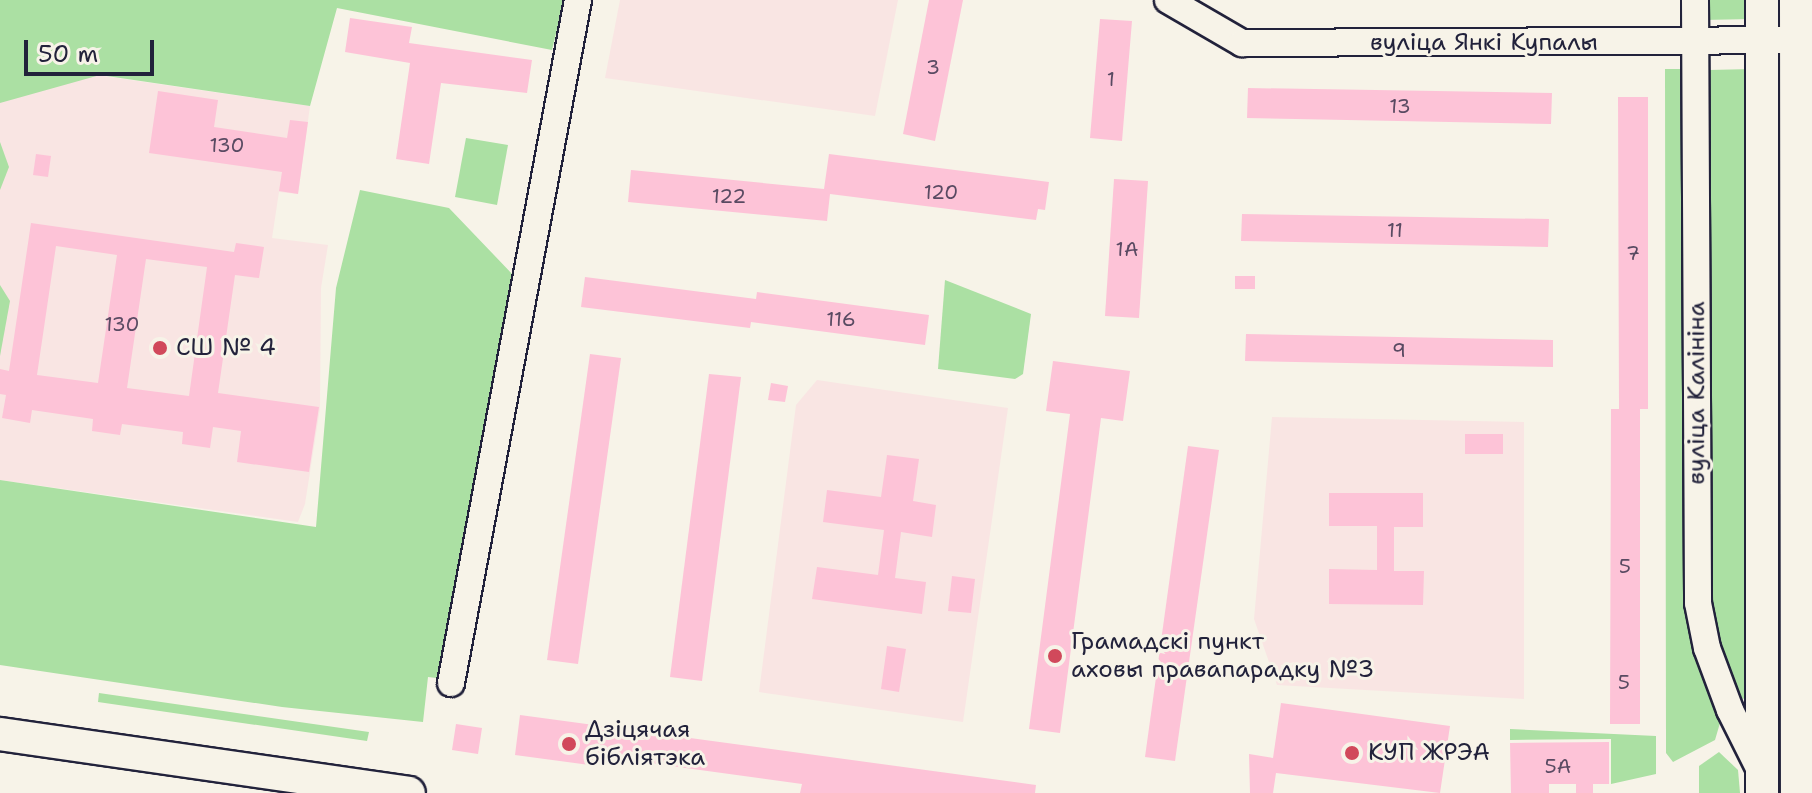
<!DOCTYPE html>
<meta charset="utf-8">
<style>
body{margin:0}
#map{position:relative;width:1812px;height:793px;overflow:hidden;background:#f7f3e8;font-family:"Shantell Sans",sans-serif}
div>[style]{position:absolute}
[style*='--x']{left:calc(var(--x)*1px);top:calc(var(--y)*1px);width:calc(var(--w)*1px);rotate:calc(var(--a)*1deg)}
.built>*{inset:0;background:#f9e5e3}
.green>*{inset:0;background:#abe0a3}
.building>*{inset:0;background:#fdc3d7}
.roads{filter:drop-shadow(2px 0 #22223b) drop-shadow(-2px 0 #22223b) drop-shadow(0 2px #22223b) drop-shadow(0 -2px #22223b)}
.minor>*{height:26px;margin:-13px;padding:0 13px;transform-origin:13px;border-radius:13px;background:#f7f3e8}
.major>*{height:32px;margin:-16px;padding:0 16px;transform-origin:16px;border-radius:16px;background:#f7f3e8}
.dots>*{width:22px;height:22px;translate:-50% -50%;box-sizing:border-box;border:4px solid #f7f3e8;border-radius:50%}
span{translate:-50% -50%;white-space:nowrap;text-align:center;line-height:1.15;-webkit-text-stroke:6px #f7f3e8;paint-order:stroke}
.number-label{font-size:20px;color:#594a62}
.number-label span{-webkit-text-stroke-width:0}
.street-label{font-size:24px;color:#22223b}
.poi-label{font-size:24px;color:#22223b}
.left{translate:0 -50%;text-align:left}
.scale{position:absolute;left:24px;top:40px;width:130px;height:36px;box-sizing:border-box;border:4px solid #22223b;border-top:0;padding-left:10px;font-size:24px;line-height:28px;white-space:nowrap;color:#22223b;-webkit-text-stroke:6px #f7f3e8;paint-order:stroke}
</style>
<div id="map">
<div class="built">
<div style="clip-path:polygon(620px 0,898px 0,875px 116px,605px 78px)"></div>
<div style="clip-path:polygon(0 61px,310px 106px,298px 194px,279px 192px,272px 238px,328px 245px,321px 288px,320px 408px,305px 504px,298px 522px,0 480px)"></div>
<div style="clip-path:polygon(817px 380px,1008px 408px,963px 722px,759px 692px,796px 405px)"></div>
<div style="clip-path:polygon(1272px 417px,1524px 422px,1524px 699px,1277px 685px,1254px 619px)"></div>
</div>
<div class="green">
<div style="clip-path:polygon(0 0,564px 0,552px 50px,337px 8px,310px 106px,100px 75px,0 103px)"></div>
<div style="clip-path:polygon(1703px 0,1752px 0,1752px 19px,1703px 20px)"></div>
<div style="clip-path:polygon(1665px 69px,1684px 69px,1697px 652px,1720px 723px,1715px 740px,1673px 762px,1666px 753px)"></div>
<div style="clip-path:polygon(1752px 69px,1748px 698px,1741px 699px,1734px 694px,1707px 602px,1709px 70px)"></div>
<div style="clip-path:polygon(1772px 69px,1783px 69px,1785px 265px,1774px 265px)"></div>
<div style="clip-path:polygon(466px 138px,508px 145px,497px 205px,455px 197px)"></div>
<div style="clip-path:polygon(0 142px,9px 167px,0 190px)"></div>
<div style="clip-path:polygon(360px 190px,449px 208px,516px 278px,445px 679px,428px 677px,423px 722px,282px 707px,0 665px,0 480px,316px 527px,336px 288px)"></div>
<div style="clip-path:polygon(945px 280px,1031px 314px,1023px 374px,1015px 379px,938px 369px)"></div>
<div style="clip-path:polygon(0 285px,10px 301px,0 356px)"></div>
<div style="clip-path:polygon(1773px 296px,1785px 296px,1786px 793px,1774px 793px)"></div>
<div style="clip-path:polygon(99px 693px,369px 732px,367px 741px,98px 702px)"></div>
<div style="clip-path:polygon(1510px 729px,1656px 736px,1656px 774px,1611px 784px,1611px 739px,1510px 740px)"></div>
<div style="clip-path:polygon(1719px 752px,1738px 770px,1740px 793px,1699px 793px,1699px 766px)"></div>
</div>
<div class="building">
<div style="clip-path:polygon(929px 0,963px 0,935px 141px,903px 134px)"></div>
<div style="clip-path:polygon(350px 18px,412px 27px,409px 43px,532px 60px,527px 93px,441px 83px,429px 164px,396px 159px,410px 63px,345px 52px)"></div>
<div style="clip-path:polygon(1100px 19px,1132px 21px,1122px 141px,1090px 138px)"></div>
<div style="clip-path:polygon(1248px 88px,1552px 93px,1551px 124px,1247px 118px)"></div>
<div style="clip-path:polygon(158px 91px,218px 100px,214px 127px,287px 138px,290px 120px,308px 122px,298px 194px,279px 191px,282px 172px,149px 153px)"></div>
<div style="clip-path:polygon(1618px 97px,1648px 97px,1648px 409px,1640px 409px,1640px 724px,1610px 724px,1611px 409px,1619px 409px)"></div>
<div style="clip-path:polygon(36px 154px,51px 156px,48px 177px,33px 175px)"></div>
<div style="clip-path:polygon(829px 154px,1049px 182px,1045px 210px,1038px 209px,1036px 220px,830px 194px,827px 221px,628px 202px,631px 170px,824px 189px)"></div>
<div style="clip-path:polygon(1114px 179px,1148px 181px,1139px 318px,1105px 316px)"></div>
<div style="clip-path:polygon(1242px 214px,1549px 219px,1548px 247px,1241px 241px)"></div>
<div style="clip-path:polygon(evenodd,31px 223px,234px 252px,236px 243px,264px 247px,259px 278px,235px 275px,218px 393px,319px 407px,309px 472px,237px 462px,241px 431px,213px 427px,210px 448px,182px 444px,183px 432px,122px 424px,120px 435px,92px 431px,93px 419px,32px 410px,30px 423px,2px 418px,6px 395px,0 394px,0 369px,9px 371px,31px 223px,56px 246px,117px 255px,98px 383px,37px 375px,56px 246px,31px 223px,146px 259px,207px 267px,189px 396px,127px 388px,146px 259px)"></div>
<div style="clip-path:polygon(1235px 276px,1255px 276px,1255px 289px,1235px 289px)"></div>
<div style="clip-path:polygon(585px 277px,756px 299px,757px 292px,929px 315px,925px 345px,751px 322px,750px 328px,581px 307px)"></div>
<div style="clip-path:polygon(1246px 334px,1553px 340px,1553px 367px,1245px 361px)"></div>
<div style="clip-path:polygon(590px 354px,621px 358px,578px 664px,547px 660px)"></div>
<div style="clip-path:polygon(1053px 361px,1130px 371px,1123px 421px,1101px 418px,1060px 733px,1029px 729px,1070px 414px,1046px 411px)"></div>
<div style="clip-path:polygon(709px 374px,741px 377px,702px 681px,670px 677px)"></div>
<div style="clip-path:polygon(771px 383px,788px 386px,785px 402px,768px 400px)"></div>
<div style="clip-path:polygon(1465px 434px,1503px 434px,1503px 454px,1465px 454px)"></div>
<div style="clip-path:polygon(1188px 446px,1219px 450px,1175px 761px,1145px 757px)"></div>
<div style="clip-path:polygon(887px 455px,919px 459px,913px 501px,936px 505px,932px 537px,901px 532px,895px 578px,926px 582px,922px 614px,812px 599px,817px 567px,878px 575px,884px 530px,823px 522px,827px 490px,881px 497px)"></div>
<div style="clip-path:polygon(1329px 493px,1423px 493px,1423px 527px,1394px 527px,1394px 571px,1424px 571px,1423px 605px,1329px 604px,1329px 569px,1377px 570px,1377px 526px,1329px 526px)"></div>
<div style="clip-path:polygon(952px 576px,975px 579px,971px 613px,948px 611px)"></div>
<div style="clip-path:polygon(887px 646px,906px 649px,899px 692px,881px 689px)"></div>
<div style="clip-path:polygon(1281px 703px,1450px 726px,1440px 793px,1276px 773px,1273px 793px,1250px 793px,1249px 754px,1273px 758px)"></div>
<div style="clip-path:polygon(520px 715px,1036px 785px,1035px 793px,800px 793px,802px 784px,598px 756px,597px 766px,515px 755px)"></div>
<div style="clip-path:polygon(456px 724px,482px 728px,478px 754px,452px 750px)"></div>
<div style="clip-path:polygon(1609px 742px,1609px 784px,1593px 784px,1593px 793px,1576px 793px,1576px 784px,1549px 784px,1549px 793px,1511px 793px,1510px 743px)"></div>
</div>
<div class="roads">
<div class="minor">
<div style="--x:1168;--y:0;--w:86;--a:30.2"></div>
<div style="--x:1242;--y:43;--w:570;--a:-0.3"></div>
<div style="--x:1695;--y:0;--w:603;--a:89.71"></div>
<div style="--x:1698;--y:603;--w:46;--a:78.7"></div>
<div style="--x:1707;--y:648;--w:66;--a:69.6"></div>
<div style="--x:1730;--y:710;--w:72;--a:63.4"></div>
<div style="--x:451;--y:683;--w:695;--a:-79.47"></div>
</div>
<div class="major">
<div style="--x:1796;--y:0;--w:793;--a:89.93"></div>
<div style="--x:0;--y:734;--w:413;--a:8.2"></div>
<div style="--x:1762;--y:793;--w:793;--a:-90"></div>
</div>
</div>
<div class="dots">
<div style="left:160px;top:348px;background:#d1495b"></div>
<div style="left:1055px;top:656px;background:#d1495b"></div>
<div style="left:569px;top:744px;background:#d1495b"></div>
<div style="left:1352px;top:753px;background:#d1495b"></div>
</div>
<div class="number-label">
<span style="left:933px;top:67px">3</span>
<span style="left:1111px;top:79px">1</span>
<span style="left:1400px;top:106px">13</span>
<span style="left:227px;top:145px">130</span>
<span style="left:941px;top:192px">120</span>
<span style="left:729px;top:196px">122</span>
<span style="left:1395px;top:230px">11</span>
<span style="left:1127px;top:249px">1А</span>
<span style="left:1633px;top:253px">7</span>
<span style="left:841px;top:319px">116</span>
<span style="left:122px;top:324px">130</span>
<span style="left:1399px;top:350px">9</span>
<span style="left:1625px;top:566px">5</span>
<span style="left:1624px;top:682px">5</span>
<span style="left:1558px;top:766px">5А</span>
</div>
<div class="street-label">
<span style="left:1484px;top:43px">вуліца Янкі Купалы</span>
<span style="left:1697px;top:393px;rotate:-90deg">вуліца Калініна</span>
</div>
<div class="poi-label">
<span class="left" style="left:176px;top:348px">СШ № 4</span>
<span class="left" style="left:1071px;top:656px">Грамадскі пункт<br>аховы правапарадку №3</span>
<span class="left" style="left:585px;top:744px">Дзіцячая<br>бібліятэка</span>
<span class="left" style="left:1368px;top:753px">КУП ЖРЭА</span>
</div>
<div class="scale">50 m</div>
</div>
